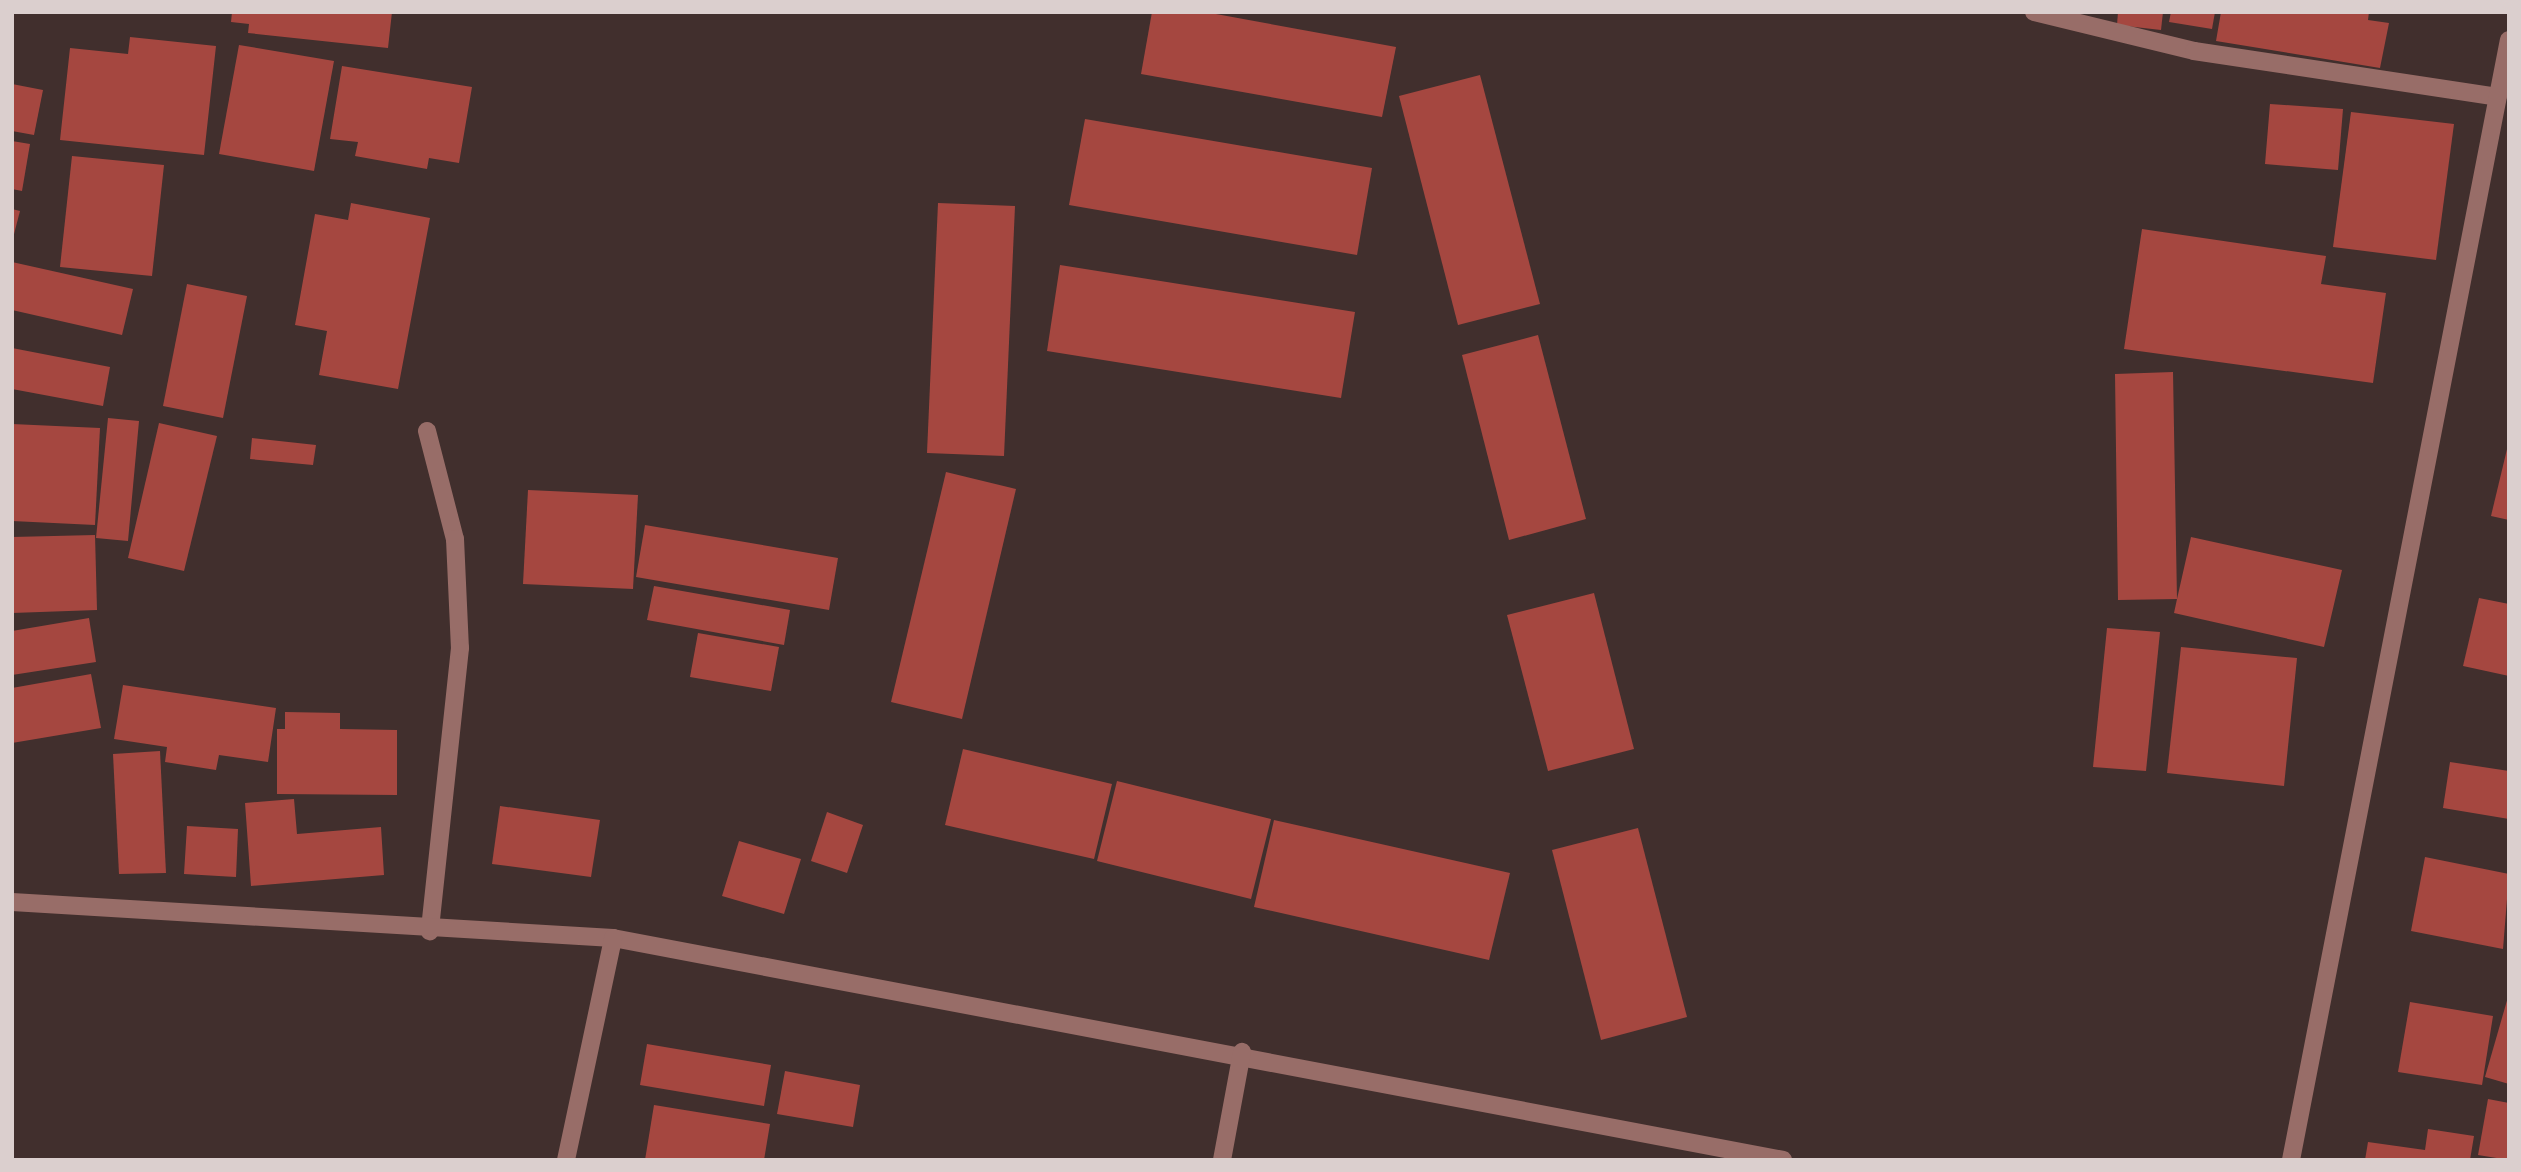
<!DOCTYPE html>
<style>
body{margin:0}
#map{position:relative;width:2521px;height:1172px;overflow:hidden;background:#412f2d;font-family:Montserrat,sans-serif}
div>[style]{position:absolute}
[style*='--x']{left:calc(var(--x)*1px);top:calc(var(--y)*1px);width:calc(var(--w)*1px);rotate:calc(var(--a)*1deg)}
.building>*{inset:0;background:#a54740}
.minor>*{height:18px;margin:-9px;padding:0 9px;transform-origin:9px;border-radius:9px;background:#986d68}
span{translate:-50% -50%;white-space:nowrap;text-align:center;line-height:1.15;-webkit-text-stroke:5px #372523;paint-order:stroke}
.frame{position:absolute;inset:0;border:14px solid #dbcfce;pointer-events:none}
</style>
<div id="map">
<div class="building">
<div style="clip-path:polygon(232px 12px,392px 12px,388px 48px,248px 33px,249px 24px,231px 22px)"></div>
<div style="clip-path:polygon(1152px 12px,1205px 12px,1396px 47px,1382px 117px,1141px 74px)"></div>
<div style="clip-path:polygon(2118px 12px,2163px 12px,2161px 30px,2117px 25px)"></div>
<div style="clip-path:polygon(2171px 12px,2215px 12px,2212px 29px,2169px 22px)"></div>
<div style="clip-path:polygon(2221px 12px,2369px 12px,2368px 20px,2389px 23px,2380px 68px,2216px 41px)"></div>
<div style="clip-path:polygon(130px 37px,216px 46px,204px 155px,60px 140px,70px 48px,128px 54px)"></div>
<div style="clip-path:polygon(239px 45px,334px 61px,314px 171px,219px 154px)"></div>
<div style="clip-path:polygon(342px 66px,472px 87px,459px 163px,429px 158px,427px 169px,355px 156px,358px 142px,330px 139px)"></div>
<div style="clip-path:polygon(1480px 75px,1540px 304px,1458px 325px,1399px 96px)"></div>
<div style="clip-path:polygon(12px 84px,43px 90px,34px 135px,12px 131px)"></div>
<div style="clip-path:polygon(2270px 104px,2343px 109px,2338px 170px,2265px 164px)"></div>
<div style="clip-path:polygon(2351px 112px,2454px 124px,2436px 260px,2333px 247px)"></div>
<div style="clip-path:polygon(1085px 119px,1372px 168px,1357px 255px,1069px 205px)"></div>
<div style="clip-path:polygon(12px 141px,30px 144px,22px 191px,12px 189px)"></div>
<div style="clip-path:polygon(72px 156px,164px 165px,152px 276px,60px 267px)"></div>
<div style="clip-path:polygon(351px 203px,430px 218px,398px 389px,319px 375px,327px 331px,295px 325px,315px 214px,348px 220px)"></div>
<div style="clip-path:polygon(938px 203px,1015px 206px,1004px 456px,927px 453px)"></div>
<div style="clip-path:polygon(12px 209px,20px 211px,13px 238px,12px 238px)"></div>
<div style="clip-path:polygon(2142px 229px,2326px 256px,2321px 284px,2386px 293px,2373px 383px,2124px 349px)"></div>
<div style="clip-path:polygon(12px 262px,133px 289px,122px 335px,12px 310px)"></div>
<div style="clip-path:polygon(1060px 265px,1355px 312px,1341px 398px,1047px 351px)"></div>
<div style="clip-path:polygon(187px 284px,247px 296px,223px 418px,163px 406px)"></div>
<div style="clip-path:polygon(1538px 335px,1586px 519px,1509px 540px,1462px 355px)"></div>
<div style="clip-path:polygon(12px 348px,110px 367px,103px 406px,12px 389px)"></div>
<div style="clip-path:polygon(2173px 372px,2177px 599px,2191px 537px,2342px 570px,2324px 647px,2174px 613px,2177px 599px,2118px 600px,2115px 374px)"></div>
<div style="clip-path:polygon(108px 418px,139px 421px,128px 541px,96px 538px)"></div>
<div style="clip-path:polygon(159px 423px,217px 436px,184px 571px,128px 558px)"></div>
<div style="clip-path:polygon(12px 424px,100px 428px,95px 525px,12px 521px)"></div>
<div style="clip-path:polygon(252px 438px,316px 445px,313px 465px,250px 459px)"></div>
<div style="clip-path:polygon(2508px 445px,2509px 445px,2509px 520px,2491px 516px)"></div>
<div style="clip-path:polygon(946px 472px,1016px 489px,962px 719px,891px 702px)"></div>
<div style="clip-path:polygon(528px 490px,638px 495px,633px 589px,523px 584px)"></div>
<div style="clip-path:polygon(645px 525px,838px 558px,829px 610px,636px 577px)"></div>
<div style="clip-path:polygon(95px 535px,97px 610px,12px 613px,12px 537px)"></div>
<div style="clip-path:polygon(654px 586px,790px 610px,784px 645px,647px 620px)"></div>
<div style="clip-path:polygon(1594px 593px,1634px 749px,1548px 771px,1507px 615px)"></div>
<div style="clip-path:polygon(2479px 598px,2509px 604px,2509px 676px,2463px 666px)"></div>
<div style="clip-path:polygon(89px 618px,96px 662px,12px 675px,12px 631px)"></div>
<div style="clip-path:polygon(2107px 628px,2160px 632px,2146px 771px,2093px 767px)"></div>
<div style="clip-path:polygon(698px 633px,779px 647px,771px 691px,690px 677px)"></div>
<div style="clip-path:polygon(2181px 647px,2297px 658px,2284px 786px,2167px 773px)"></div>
<div style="clip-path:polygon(91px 674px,101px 728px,12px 743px,12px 688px)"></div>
<div style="clip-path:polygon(123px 685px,276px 708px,268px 762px,219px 755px,216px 770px,165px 762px,167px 747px,114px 739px)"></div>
<div style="clip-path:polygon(285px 712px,340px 713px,340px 729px,397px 730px,397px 795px,277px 794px,277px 729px,285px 729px)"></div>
<div style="clip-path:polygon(963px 749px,1112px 784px,1094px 859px,945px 825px)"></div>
<div style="clip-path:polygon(160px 751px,166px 873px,119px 874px,113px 754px)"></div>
<div style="clip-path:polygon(2450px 762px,2509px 771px,2509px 819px,2443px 808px)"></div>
<div style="clip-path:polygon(1117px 781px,1271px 819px,1251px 899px,1097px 861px)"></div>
<div style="clip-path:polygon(294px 799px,297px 834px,381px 827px,384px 875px,251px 886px,245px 803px)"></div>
<div style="clip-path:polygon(500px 806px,600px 820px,591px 877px,492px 864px)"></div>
<div style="clip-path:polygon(827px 812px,863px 825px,847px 873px,811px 861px)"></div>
<div style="clip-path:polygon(1274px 820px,1510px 873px,1489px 960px,1254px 907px)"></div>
<div style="clip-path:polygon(187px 826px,238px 829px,236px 877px,184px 874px)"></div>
<div style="clip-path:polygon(1638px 828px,1687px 1017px,1601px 1040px,1552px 850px)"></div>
<div style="clip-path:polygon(739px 841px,801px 859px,784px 914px,722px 896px)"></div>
<div style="clip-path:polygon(2425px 857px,2509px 874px,2503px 949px,2411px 931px)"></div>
<div style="clip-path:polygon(2508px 997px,2509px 997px,2509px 1084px,2485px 1077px)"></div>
<div style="clip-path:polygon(2410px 1002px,2493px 1016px,2482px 1085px,2398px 1072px)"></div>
<div style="clip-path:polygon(647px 1044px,771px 1065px,764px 1106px,640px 1085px)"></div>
<div style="clip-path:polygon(785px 1071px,860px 1085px,853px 1127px,777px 1114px)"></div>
<div style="clip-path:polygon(2488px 1099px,2509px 1103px,2509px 1160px,2478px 1155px)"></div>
<div style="clip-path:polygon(654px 1105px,770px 1124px,764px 1160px,645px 1160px)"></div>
<div style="clip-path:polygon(2428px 1129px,2474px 1136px,2470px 1160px,2365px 1160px,2368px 1142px,2425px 1150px)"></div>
</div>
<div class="minor">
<div style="--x:2034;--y:12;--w:165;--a:13.7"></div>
<div style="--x:2194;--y:51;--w:307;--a:8.6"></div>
<div style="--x:427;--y:431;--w:112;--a:75.5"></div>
<div style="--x:455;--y:539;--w:109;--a:87.4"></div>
<div style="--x:460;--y:648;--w:285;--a:96.1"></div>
<div style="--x:12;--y:902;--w:602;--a:3.43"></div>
<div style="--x:613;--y:938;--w:1191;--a:10.74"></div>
<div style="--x:566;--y:1160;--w:227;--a:-78"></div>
<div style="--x:1222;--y:1160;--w:110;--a:-79.5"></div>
<div style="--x:2291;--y:1160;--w:1141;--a:-78.99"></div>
</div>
<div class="frame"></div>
</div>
